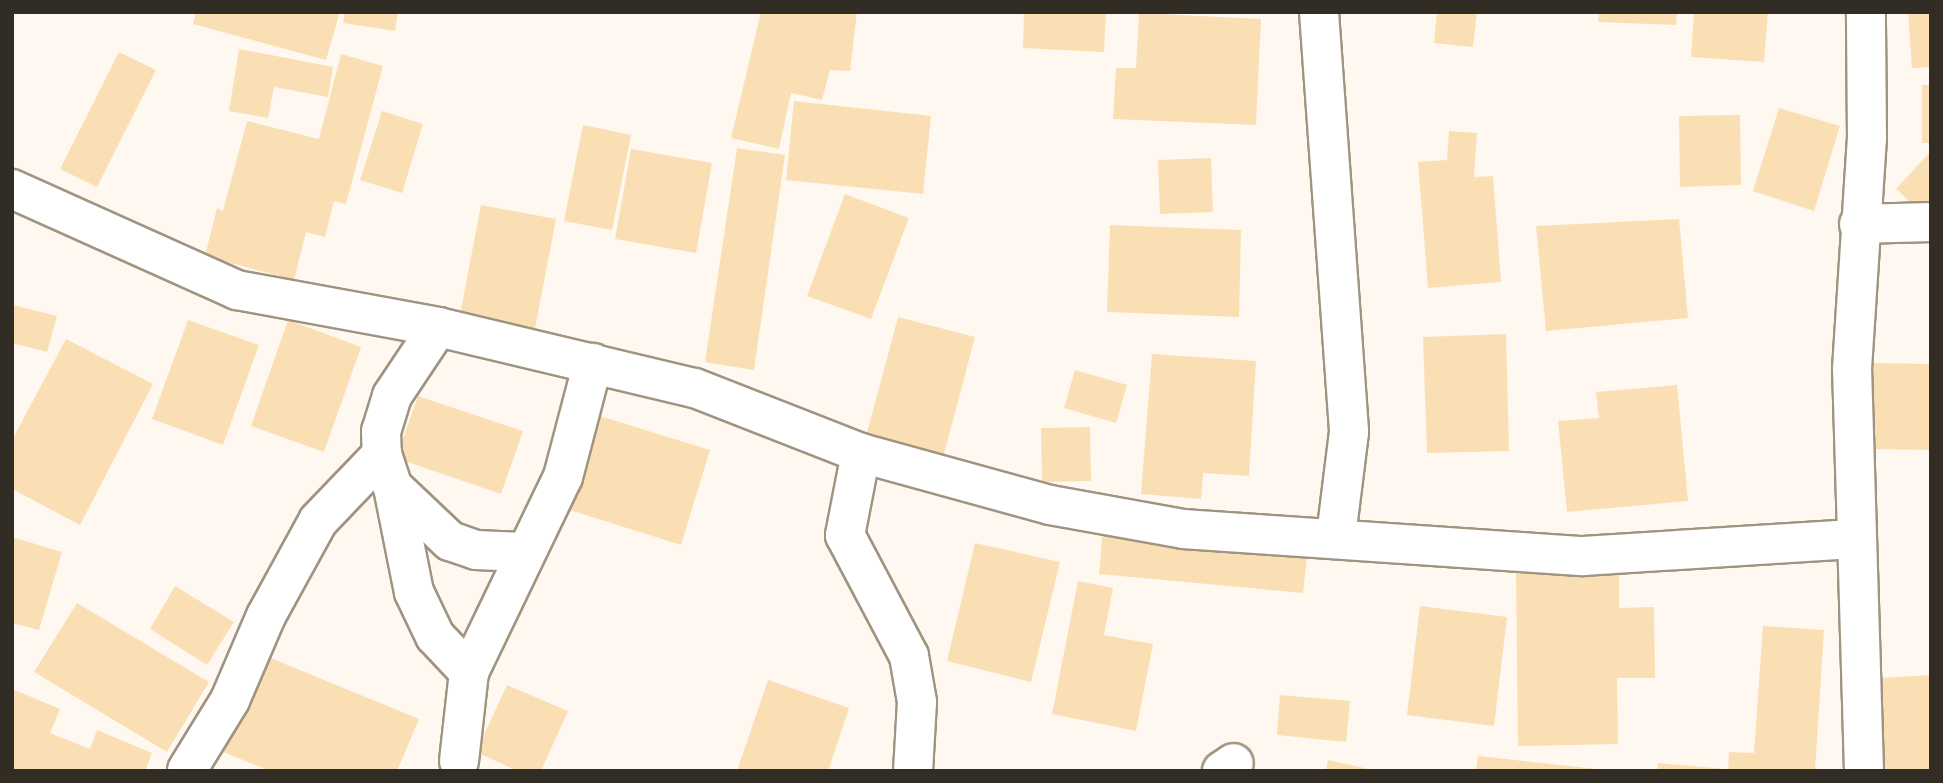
<!DOCTYPE html>
<style>
body{margin:0}
#map{position:relative;width:1943px;height:783px;overflow:hidden;background:#fef8f0;font-family:"Exo 2",sans-serif}
div>[style]{position:absolute}
[style*='--x']{left:calc(var(--x)*1px);top:calc(var(--y)*1px);width:calc(var(--w)*1px);rotate:calc(var(--a)*1deg)}
.building>*{inset:0;background:#fbdfb4}
.roads{filter:drop-shadow(2px 0 #a09481) drop-shadow(-2px 0 #a09481) drop-shadow(0 2px #a09481) drop-shadow(0 -2px #a09481)}
.minor>*{height:38px;margin:-19px;padding:0 19px;transform-origin:19px;border-radius:19px;background:#fff}
span{translate:-50% -50%;white-space:nowrap;text-align:center;line-height:1.15;-webkit-text-stroke:7px #fff;paint-order:stroke}
.frame{position:absolute;inset:0;border:14px solid #312c24;pointer-events:none}
</style>
<div id="map">
<div class="building">
<div style="clip-path:polygon(196px 12px,340px 12px,326px 60px,193px 24px)"></div>
<div style="clip-path:polygon(345px 12px,398px 12px,395px 31px,343px 23px)"></div>
<div style="clip-path:polygon(761px 12px,857px 12px,850px 71px,830px 70px,822px 100px,791px 93px,779px 149px,731px 138px)"></div>
<div style="clip-path:polygon(1024px 12px,1106px 12px,1104px 52px,1023px 48px)"></div>
<div style="clip-path:polygon(1437px 12px,1477px 12px,1473px 47px,1434px 43px)"></div>
<div style="clip-path:polygon(1599px 12px,1677px 12px,1676px 25px,1598px 22px)"></div>
<div style="clip-path:polygon(1694px 12px,1768px 12px,1764px 62px,1691px 57px)"></div>
<div style="clip-path:polygon(1908px 12px,1931px 12px,1931px 67px,1912px 68px)"></div>
<div style="clip-path:polygon(1139px 13px,1261px 19px,1256px 125px,1113px 119px,1116px 68px,1136px 68px)"></div>
<div style="clip-path:polygon(239px 49px,333px 67px,328px 97px,274px 87px,268px 118px,229px 111px)"></div>
<div style="clip-path:polygon(119px 52px,156px 70px,97px 187px,60px 169px)"></div>
<div style="clip-path:polygon(341px 54px,383px 66px,346px 204px,334px 201px,325px 237px,306px 232px,294px 280px,205px 256px,217px 208px,223px 211px,247px 121px,319px 139px)"></div>
<div style="clip-path:polygon(1922px 85px,1931px 85px,1931px 143px,1922px 143px)"></div>
<div style="clip-path:polygon(794px 101px,931px 116px,923px 194px,786px 180px)"></div>
<div style="clip-path:polygon(1779px 108px,1840px 126px,1814px 211px,1753px 191px)"></div>
<div style="clip-path:polygon(382px 111px,423px 124px,402px 193px,360px 180px)"></div>
<div style="clip-path:polygon(1740px 115px,1741px 185px,1680px 187px,1679px 116px)"></div>
<div style="clip-path:polygon(583px 125px,631px 135px,612px 230px,564px 221px)"></div>
<div style="clip-path:polygon(1449px 131px,1477px 133px,1474px 177px,1493px 176px,1501px 282px,1428px 288px,1418px 162px,1447px 160px)"></div>
<div style="clip-path:polygon(737px 148px,785px 155px,754px 370px,705px 362px)"></div>
<div style="clip-path:polygon(631px 149px,712px 163px,696px 253px,615px 239px)"></div>
<div style="clip-path:polygon(1931px 151px,1931px 214px,1927px 217px,1896px 189px)"></div>
<div style="clip-path:polygon(1211px 158px,1213px 212px,1160px 214px,1158px 160px)"></div>
<div style="clip-path:polygon(845px 194px,909px 218px,871px 319px,807px 296px)"></div>
<div style="clip-path:polygon(481px 205px,556px 219px,533px 339px,458px 325px)"></div>
<div style="clip-path:polygon(1679px 219px,1688px 318px,1546px 331px,1536px 226px)"></div>
<div style="clip-path:polygon(1110px 225px,1241px 230px,1239px 317px,1107px 312px)"></div>
<div style="clip-path:polygon(14px 305px,57px 316px,47px 352px,12px 343px)"></div>
<div style="clip-path:polygon(898px 317px,975px 337px,944px 454px,867px 433px)"></div>
<div style="clip-path:polygon(188px 320px,259px 345px,223px 445px,152px 419px)"></div>
<div style="clip-path:polygon(288px 320px,361px 347px,324px 452px,251px 426px)"></div>
<div style="clip-path:polygon(1506px 334px,1509px 451px,1427px 453px,1423px 337px)"></div>
<div style="clip-path:polygon(66px 339px,153px 384px,80px 525px,12px 489px,12px 440px)"></div>
<div style="clip-path:polygon(1152px 354px,1256px 361px,1249px 476px,1203px 473px,1201px 499px,1141px 494px)"></div>
<div style="clip-path:polygon(1873px 363px,1931px 364px,1931px 450px,1871px 449px)"></div>
<div style="clip-path:polygon(1075px 370px,1127px 385px,1116px 423px,1064px 408px)"></div>
<div style="clip-path:polygon(1677px 385px,1688px 501px,1567px 512px,1558px 421px,1599px 418px,1596px 392px)"></div>
<div style="clip-path:polygon(418px 396px,523px 431px,501px 494px,396px 458px)"></div>
<div style="clip-path:polygon(587px 412px,710px 450px,681px 545px,557px 506px)"></div>
<div style="clip-path:polygon(1090px 427px,1091px 481px,1042px 482px,1041px 428px)"></div>
<div style="clip-path:polygon(1103px 528px,1308px 548px,1303px 593px,1099px 574px)"></div>
<div style="clip-path:polygon(12px 537px,62px 552px,39px 630px,12px 623px)"></div>
<div style="clip-path:polygon(975px 543px,1060px 562px,1031px 682px,947px 661px)"></div>
<div style="clip-path:polygon(1619px 571px,1619px 608px,1654px 607px,1655px 678px,1617px 678px,1618px 744px,1518px 746px,1516px 573px)"></div>
<div style="clip-path:polygon(1078px 581px,1113px 588px,1104px 635px,1153px 644px,1136px 731px,1052px 714px)"></div>
<div style="clip-path:polygon(175px 586px,234px 622px,207px 665px,150px 629px)"></div>
<div style="clip-path:polygon(77px 603px,209px 682px,167px 752px,34px 672px)"></div>
<div style="clip-path:polygon(1420px 606px,1507px 617px,1494px 726px,1407px 715px)"></div>
<div style="clip-path:polygon(1763px 626px,1824px 630px,1815px 771px,1728px 771px,1729px 752px,1754px 753px)"></div>
<div style="clip-path:polygon(261px 654px,419px 719px,397px 771px,270px 771px,221px 751px)"></div>
<div style="clip-path:polygon(1931px 675px,1931px 771px,1885px 771px,1878px 678px)"></div>
<div style="clip-path:polygon(768px 680px,849px 708px,828px 771px,737px 771px)"></div>
<div style="clip-path:polygon(507px 685px,568px 711px,541px 771px,518px 771px,476px 752px)"></div>
<div style="clip-path:polygon(12px 689px,60px 709px,50px 733px,90px 749px,97px 730px,152px 753px,145px 771px,12px 771px)"></div>
<div style="clip-path:polygon(1280px 695px,1350px 701px,1346px 742px,1277px 735px)"></div>
<div style="clip-path:polygon(1478px 756px,1596px 769px,1596px 771px,1476px 771px)"></div>
<div style="clip-path:polygon(1328px 760px,1373px 770px,1372px 771px,1326px 771px)"></div>
<div style="clip-path:polygon(1658px 763px,1726px 769px,1726px 771px,1657px 771px)"></div>
</div>
<div class="roads">
<div class="minor">
<div style="--x:1319;--y:12;--w:421;--a:85.9"></div>
<div style="--x:1349;--y:432;--w:105;--a:97.1"></div>
<div style="--x:12;--y:189;--w:247;--a:24.2"></div>
<div style="--x:237;--y:290;--w:204;--a:10.4"></div>
<div style="--x:438;--y:327;--w:264;--a:13.4"></div>
<div style="--x:695;--y:388;--w:178;--a:21.4"></div>
<div style="--x:861;--y:453;--w:196;--a:15.4"></div>
<div style="--x:1050;--y:505;--w:135;--a:10.2"></div>
<div style="--x:1183;--y:529;--w:401;--a:3.9"></div>
<div style="--x:1583;--y:556;--w:271;--a:-3.6"></div>
<div style="--x:1859;--y:224;--w:72;--a:-1.6"></div>
<div style="--x:438;--y:327;--w:83;--a:123.7"></div>
<div style="--x:392;--y:396;--w:37;--a:107"></div>
<div style="--x:381;--y:431;--w:23;--a:88"></div>
<div style="--x:382;--y:454;--w:35;--a:72"></div>
<div style="--x:393;--y:487;--w:107;--a:78.7"></div>
<div style="--x:414;--y:592;--w:49;--a:64.5"></div>
<div style="--x:435;--y:636;--w:50;--a:46.6"></div>
<div style="--x:861;--y:453;--w:84;--a:101"></div>
<div style="--x:845;--y:535;--w:137;--a:62.1"></div>
<div style="--x:909;--y:656;--w:47;--a:80.1"></div>
<div style="--x:917;--y:702;--w:69;--a:93.3"></div>
<div style="--x:393;--y:487;--w:79;--a:43.5"></div>
<div style="--x:450;--y:541;--w:28;--a:19"></div>
<div style="--x:476;--y:550;--w:47;--a:2.4"></div>
<div style="--x:459;--y:761;--w:90;--a:-83.6"></div>
<div style="--x:469;--y:672;--w:216;--a:-64.3"></div>
<div style="--x:563;--y:477;--w:118;--a:-75.3"></div>
<div style="--x:187;--y:770;--w:82;--a:-58.4"></div>
<div style="--x:230;--y:700;--w:91;--a:-66.8"></div>
<div style="--x:266;--y:616;--w:108;--a:-61.3"></div>
<div style="--x:318;--y:521;--w:93;--a:-46.3"></div>
<div style="--x:1222;--y:771;--w:14;--a:-34"></div>
<div style="--x:1864;--y:771;--w:402;--a:-91.7"></div>
<div style="--x:1852;--y:369;--w:231;--a:-86.3"></div>
<div style="--x:1867;--y:138;--w:126;--a:-90.5"></div>
</div>
</div>
<div class="frame"></div>
</div>
